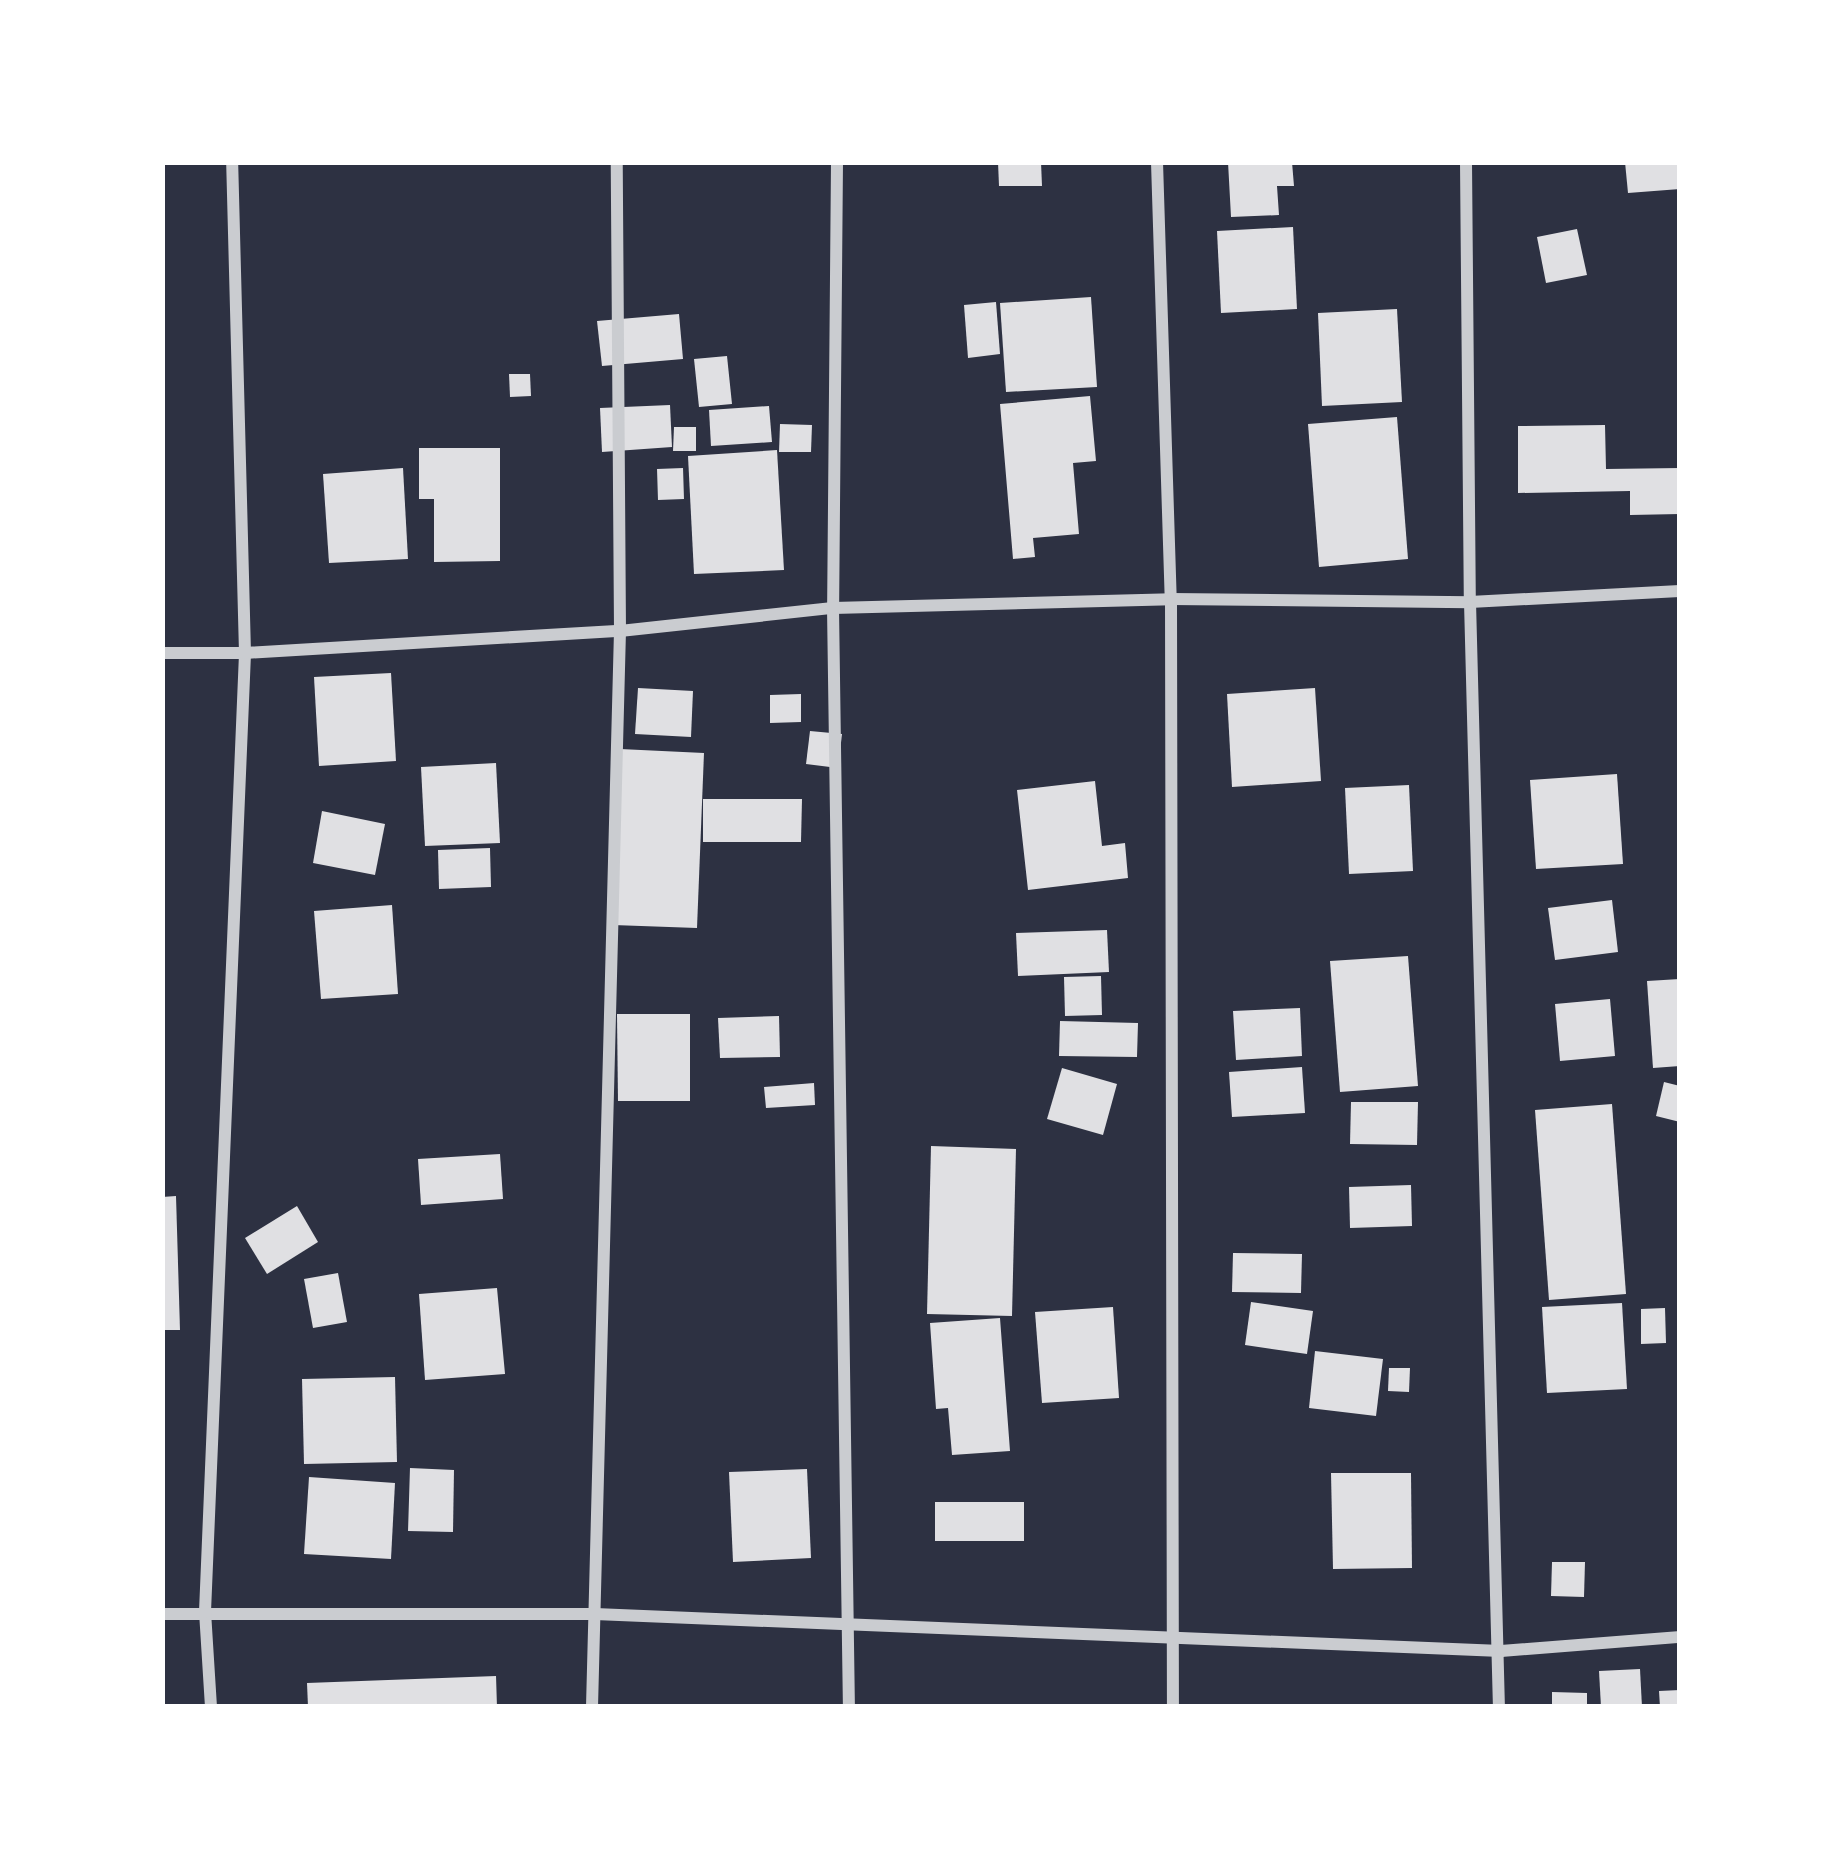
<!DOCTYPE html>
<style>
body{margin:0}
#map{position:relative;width:1842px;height:1869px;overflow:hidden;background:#2d3142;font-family:"DM Sans",sans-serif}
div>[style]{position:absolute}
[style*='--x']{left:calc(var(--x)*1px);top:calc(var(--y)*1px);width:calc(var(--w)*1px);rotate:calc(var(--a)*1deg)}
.building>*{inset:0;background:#e0e0e3}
.minor>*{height:12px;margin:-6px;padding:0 6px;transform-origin:6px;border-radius:6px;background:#caccd0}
span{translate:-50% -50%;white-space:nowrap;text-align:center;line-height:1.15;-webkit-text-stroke:10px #fff;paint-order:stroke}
.frame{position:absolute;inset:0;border:165px solid #fff;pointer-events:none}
</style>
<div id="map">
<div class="building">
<div style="clip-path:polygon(998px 162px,1041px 162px,1042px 186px,999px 186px)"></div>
<div style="clip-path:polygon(1228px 162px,1292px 162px,1294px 186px,1277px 186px,1279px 215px,1231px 217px)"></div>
<div style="clip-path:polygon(1625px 162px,1680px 162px,1680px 189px,1628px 193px)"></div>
<div style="clip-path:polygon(1293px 227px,1297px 309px,1221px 313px,1217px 231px)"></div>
<div style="clip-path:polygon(1577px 229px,1587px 275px,1546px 283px,1537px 237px)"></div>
<div style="clip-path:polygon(1091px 297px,1097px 387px,1006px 392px,1000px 303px)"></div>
<div style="clip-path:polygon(996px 302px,1000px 354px,968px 358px,964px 305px)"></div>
<div style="clip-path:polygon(1397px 309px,1402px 402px,1322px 406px,1318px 313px)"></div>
<div style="clip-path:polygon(679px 314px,683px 359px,602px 366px,597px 321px)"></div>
<div style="clip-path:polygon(727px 356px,732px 404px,699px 407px,694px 359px)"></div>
<div style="clip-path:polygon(509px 374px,530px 374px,531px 396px,510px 397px)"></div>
<div style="clip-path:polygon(1090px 396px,1096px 461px,1073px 463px,1079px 534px,1033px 538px,1035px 557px,1013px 559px,1000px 404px)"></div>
<div style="clip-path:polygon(670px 405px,672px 447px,602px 452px,600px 408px)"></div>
<div style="clip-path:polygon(769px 406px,772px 442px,711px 446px,709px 410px)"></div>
<div style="clip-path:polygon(1397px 417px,1408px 559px,1319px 567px,1308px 424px)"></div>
<div style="clip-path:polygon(780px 424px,812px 425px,811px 452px,779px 452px)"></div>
<div style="clip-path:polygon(1605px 425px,1606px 469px,1680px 468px,1680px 514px,1630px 515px,1630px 491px,1518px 493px,1518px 426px)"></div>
<div style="clip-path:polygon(674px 427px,696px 427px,696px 451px,673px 451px)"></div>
<div style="clip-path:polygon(419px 448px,500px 448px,500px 561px,434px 562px,434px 499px,419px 499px)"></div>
<div style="clip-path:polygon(777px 450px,784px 570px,694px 574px,688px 456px)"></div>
<div style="clip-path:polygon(403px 468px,408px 559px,329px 563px,323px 474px)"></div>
<div style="clip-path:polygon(683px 468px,684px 499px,658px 500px,657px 469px)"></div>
<div style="clip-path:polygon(391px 673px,396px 761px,319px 766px,314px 677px)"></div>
<div style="clip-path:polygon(638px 688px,693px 691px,691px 737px,635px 734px)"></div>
<div style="clip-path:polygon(1315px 688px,1321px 781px,1232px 787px,1227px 694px)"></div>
<div style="clip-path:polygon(801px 694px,801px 722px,770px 723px,770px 695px)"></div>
<div style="clip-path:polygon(810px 731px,842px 734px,838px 768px,806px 764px)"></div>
<div style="clip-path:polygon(620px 749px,704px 753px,697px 928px,613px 925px)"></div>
<div style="clip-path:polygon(496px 763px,500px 843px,425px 846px,421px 767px)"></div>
<div style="clip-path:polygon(1617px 774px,1623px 864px,1536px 869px,1530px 780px)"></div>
<div style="clip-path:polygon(1095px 781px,1102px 846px,1125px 843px,1128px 878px,1028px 890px,1017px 790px)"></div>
<div style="clip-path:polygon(1409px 785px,1413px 871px,1349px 874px,1345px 788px)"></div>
<div style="clip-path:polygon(703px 799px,802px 799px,801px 842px,703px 842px)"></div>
<div style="clip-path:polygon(322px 811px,385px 824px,375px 875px,313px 863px)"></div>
<div style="clip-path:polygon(490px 848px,491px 887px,439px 889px,438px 850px)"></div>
<div style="clip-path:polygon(1612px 900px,1618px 952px,1555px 960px,1548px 908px)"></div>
<div style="clip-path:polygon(392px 905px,398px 994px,321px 999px,314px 911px)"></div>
<div style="clip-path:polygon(1107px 930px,1109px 972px,1018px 976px,1016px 933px)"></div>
<div style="clip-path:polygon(1408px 956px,1418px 1086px,1340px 1092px,1330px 961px)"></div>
<div style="clip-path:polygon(1101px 976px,1102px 1015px,1065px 1016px,1064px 977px)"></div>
<div style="clip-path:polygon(1680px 979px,1680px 1066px,1653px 1068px,1647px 981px)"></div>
<div style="clip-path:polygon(1610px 999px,1615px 1056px,1560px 1061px,1555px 1004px)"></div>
<div style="clip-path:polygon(1300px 1008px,1302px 1056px,1236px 1060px,1233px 1011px)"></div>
<div style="clip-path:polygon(617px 1014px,690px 1014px,690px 1101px,618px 1101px)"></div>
<div style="clip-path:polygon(779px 1016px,780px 1057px,720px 1058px,718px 1018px)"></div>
<div style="clip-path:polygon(1060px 1021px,1138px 1023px,1137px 1057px,1059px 1056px)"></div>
<div style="clip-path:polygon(1302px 1067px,1305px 1113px,1232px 1117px,1229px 1072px)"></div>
<div style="clip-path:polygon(1062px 1068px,1117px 1084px,1103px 1135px,1047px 1119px)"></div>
<div style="clip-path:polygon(1664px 1082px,1680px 1086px,1680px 1122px,1656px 1116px)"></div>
<div style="clip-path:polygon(814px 1083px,815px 1105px,766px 1108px,764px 1087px)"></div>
<div style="clip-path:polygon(1351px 1102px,1418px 1102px,1417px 1145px,1350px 1144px)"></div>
<div style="clip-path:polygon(1612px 1104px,1626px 1294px,1549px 1300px,1535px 1110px)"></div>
<div style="clip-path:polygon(931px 1146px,1016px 1149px,1012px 1316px,927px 1314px)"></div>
<div style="clip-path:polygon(500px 1154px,503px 1199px,421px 1205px,418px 1159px)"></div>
<div style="clip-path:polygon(1411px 1185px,1412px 1226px,1350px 1228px,1349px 1187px)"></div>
<div style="clip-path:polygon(176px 1196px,180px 1330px,162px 1330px,162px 1197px)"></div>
<div style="clip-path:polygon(297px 1206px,318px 1242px,267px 1274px,245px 1238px)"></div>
<div style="clip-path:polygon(1233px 1253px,1302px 1254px,1301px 1293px,1232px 1292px)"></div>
<div style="clip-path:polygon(338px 1273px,347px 1322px,313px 1328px,304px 1279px)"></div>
<div style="clip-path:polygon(497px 1288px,505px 1374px,425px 1380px,419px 1294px)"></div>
<div style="clip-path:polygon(1251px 1302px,1313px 1311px,1307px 1354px,1245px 1345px)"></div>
<div style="clip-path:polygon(1622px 1303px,1627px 1389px,1547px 1393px,1542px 1307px)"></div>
<div style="clip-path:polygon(1113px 1307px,1119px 1398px,1042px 1403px,1035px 1312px)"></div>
<div style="clip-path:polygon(1665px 1308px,1666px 1343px,1641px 1344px,1641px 1309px)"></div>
<div style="clip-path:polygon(1000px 1318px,1010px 1451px,952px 1455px,948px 1408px,936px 1409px,930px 1323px)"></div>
<div style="clip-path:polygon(1315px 1351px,1383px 1359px,1376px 1416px,1309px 1408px)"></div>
<div style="clip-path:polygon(1389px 1368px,1410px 1368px,1409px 1392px,1388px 1391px)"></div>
<div style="clip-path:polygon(395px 1377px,397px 1462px,304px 1464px,302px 1379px)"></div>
<div style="clip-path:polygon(410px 1468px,454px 1470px,453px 1532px,408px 1531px)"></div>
<div style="clip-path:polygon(807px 1469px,811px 1558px,733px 1562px,729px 1472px)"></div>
<div style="clip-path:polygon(1331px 1473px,1411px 1473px,1412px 1568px,1333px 1569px)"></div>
<div style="clip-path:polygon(309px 1477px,395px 1483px,391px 1559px,304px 1554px)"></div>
<div style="clip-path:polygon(935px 1502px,1024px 1502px,1024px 1541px,935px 1541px)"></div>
<div style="clip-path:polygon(1552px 1562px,1585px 1562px,1584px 1597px,1551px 1596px)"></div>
<div style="clip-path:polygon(1640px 1669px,1642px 1707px,1601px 1707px,1599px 1671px)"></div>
<div style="clip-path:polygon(496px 1676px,497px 1707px,308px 1707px,307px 1683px)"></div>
<div style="clip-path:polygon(1680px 1690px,1680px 1707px,1660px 1707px,1659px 1691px)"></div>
<div style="clip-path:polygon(1552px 1692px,1587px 1693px,1587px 1707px,1552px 1707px)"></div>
</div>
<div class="minor">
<div style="--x:837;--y:162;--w:446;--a:90.5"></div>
<div style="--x:833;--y:608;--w:1099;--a:89.17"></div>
<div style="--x:1157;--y:162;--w:437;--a:88.2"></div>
<div style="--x:1171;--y:599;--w:1108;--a:89.9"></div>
<div style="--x:1466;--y:162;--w:440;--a:89.5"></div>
<div style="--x:1470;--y:602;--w:1105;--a:88.5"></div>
<div style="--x:162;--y:653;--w:83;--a:0"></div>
<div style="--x:245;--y:653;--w:376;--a:-3.4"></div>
<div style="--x:620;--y:631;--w:214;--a:-6.2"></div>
<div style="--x:833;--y:608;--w:338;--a:-1.5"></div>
<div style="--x:1171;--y:599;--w:299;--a:0.6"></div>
<div style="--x:1470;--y:602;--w:210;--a:-3"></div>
<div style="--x:162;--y:1614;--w:433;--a:0"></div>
<div style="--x:595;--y:1614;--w:907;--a:2.34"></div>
<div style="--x:1501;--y:1651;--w:180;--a:-4.5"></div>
<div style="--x:211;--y:1707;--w:95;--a:-93.6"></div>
<div style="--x:205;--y:1612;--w:960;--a:-87.61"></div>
<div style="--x:245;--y:653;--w:491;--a:-91.5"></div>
<div style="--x:592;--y:1707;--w:1076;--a:-88.51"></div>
<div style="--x:620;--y:631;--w:469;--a:-90.4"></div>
</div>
<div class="frame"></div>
</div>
